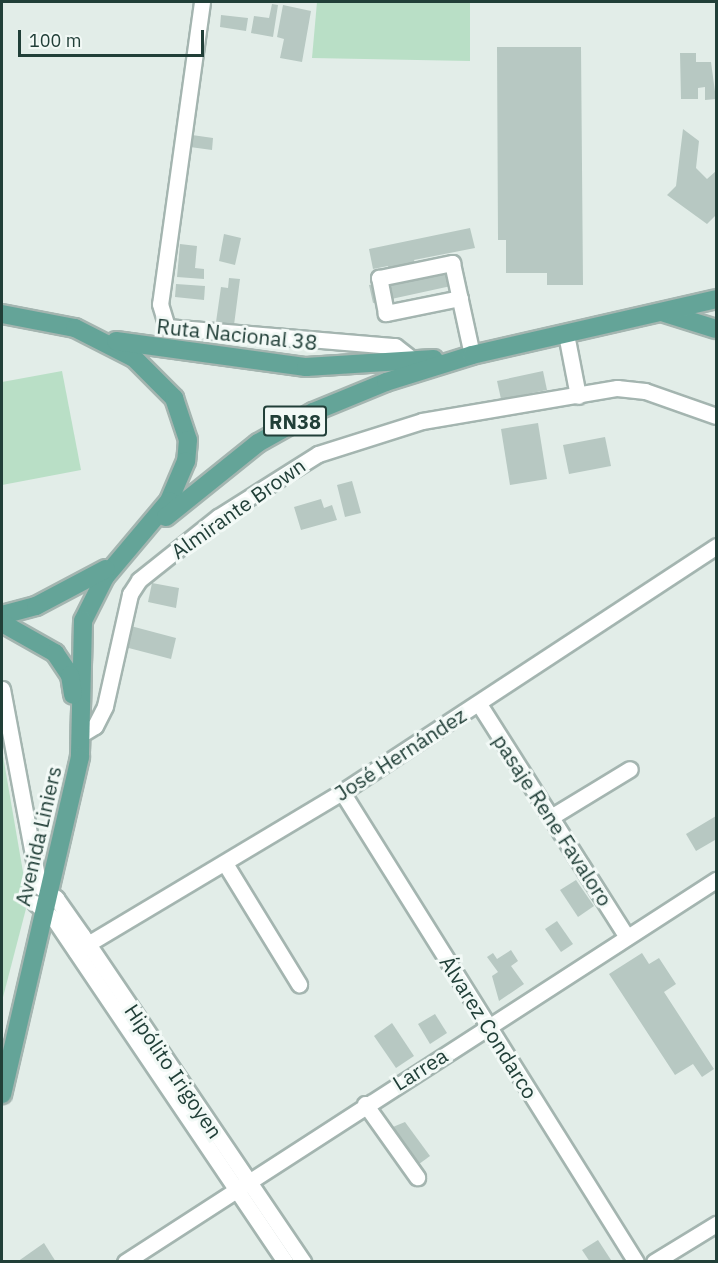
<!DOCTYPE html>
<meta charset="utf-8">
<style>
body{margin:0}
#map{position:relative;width:718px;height:1263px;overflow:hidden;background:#e2ede8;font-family:"IBM Plex Sans",sans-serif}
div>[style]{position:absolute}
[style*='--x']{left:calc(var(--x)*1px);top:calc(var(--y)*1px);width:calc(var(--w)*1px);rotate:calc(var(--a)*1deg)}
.green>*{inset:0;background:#b9dfc6}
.building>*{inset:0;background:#b7c8c2}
.roads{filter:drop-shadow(2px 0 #a4b5b0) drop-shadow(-2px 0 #a4b5b0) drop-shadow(0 2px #a4b5b0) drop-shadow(0 -2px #a4b5b0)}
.minor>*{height:15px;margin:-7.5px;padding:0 7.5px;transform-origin:7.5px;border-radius:7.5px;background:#fff}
.major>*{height:18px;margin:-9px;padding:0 9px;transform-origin:9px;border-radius:9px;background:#64a498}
span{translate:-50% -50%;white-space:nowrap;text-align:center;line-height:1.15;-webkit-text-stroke:6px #f2f9f6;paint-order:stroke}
.shield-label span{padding:2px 4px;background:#f2f9f6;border:2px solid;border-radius:4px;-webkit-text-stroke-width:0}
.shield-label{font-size:20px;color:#213f38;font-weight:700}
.street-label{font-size:21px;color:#213f38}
.frame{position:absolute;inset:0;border:3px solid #213f38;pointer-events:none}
.scale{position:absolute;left:18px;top:30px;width:186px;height:27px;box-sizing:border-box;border:3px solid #213f38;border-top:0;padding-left:8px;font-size:18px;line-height:21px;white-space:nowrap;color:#213f38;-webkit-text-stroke:4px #f2f9f6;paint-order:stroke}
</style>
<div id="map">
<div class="green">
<div style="clip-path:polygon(317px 2px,470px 2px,470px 61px,312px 58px)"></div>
<div style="clip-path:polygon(62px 371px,81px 470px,2px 485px,2px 382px)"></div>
<div style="clip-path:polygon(2px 750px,28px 901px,2px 1001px)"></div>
</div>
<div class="building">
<div style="clip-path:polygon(272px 4px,278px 5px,273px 37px,251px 33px,254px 16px,269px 18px)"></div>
<div style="clip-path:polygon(283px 5px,311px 11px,302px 62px,280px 58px,284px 39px,277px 37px)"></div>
<div style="clip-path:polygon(221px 15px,248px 18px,246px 31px,220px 27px)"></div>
<div style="clip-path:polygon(497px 47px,581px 47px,583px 285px,547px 285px,547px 273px,506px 273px,506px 240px,498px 240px)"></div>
<div style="clip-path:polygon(680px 53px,696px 53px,696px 62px,711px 62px,716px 99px,705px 100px,705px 87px,698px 88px,698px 99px,681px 99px)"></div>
<div style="clip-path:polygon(683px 129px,699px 141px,696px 168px,707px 179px,716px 171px,716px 215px,707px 224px,667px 195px,676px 186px)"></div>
<div style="clip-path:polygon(192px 135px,213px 138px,212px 150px,190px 147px)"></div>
<div style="clip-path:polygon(470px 228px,475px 248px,414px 260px,418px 279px,448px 272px,451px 286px,373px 303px,369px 285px,391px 281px,388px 266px,373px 269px,369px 249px)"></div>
<div style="clip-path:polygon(224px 234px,241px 238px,235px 265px,219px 261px)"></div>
<div style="clip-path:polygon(180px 244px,197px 246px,195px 268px,204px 269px,204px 279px,177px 277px)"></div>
<div style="clip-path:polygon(229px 278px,240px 279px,234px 325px,216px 322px,221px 287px,228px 288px)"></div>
<div style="clip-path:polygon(176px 284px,205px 286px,204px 300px,175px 297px)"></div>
<div style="clip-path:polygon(543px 371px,547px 390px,501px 399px,497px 381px)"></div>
<div style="clip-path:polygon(538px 423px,547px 479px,510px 485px,501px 429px)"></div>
<div style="clip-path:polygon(605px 437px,611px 466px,569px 474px,563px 445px)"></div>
<div style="clip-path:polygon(352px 481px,361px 513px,345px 517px,337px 485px)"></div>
<div style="clip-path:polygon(321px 499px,324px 508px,332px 505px,337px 520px,301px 530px,294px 507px)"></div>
<div style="clip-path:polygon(152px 583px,179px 588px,176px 608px,148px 602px)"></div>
<div style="clip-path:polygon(127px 625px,176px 638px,171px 659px,121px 646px)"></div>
<div style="clip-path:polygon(716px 816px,715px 840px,696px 851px,686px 834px)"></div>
<div style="clip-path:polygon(576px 880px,594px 906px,578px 917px,560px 890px)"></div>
<div style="clip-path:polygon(557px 921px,573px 944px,561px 952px,545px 929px)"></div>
<div style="clip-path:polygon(511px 950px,518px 961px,511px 966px,524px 984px,499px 1001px,492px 976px,498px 972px,487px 957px,493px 953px,497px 959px)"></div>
<div style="clip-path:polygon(642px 953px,649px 964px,659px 958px,676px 984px,664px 992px,714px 1069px,702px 1077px,693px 1064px,675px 1075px,609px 974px)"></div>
<div style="clip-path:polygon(435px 1014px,447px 1033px,430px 1044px,418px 1024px)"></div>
<div style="clip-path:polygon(392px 1023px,414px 1056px,396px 1068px,374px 1036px)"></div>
<div style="clip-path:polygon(405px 1122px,430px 1156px,415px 1167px,388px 1129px)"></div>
<div style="clip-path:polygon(598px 1240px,611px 1260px,608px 1262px,590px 1262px,582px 1250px)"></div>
<div style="clip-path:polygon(44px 1243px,56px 1262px,17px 1262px)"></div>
</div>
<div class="roads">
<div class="minor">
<div style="--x:202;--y:2;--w:305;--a:97.9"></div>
<div style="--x:160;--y:304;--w:24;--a:73"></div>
<div style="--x:167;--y:327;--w:229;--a:4.8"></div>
<div style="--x:395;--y:346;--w:24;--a:38"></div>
<div style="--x:460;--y:298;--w:76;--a:168.5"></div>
<div style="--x:386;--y:313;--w:36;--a:-101"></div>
<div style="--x:379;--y:278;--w:75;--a:-11.6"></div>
<div style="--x:452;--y:263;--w:94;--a:77.7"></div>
<div style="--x:566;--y:334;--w:63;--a:79"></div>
<div style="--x:2;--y:689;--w:200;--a:79.4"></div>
<div style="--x:39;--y:886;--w:21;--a:35"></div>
<div style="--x:56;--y:898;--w:45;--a:54.9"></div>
<div style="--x:82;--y:935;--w:395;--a:55.9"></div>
<div style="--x:479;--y:704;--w:276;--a:57.6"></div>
<div style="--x:82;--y:734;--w:15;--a:-32"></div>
<div style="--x:95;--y:726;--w:22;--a:-63"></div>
<div style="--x:105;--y:706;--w:115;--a:-77.4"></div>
<div style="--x:130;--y:594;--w:17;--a:-57"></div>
<div style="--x:139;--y:580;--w:101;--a:-38.6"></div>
<div style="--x:218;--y:517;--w:118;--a:-32.2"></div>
<div style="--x:318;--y:454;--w:109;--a:-17.6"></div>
<div style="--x:422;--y:421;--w:198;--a:-9.6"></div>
<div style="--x:617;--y:388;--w:28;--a:6"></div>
<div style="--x:645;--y:391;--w:75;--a:19.4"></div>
<div style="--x:342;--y:792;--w:554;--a:57.97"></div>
<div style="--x:551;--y:817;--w:92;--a:-31.3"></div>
<div style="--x:226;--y:865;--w:140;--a:58.5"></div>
<div style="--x:35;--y:903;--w:25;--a:40"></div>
<div style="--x:54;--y:919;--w:414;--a:56"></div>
<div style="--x:76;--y:951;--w:310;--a:-30.9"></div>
<div style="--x:342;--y:792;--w:448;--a:-33.3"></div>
<div style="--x:365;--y:1104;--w:90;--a:54.5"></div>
<div style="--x:125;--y:1262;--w:704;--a:-32.88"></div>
<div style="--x:654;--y:1262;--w:73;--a:-31.5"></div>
</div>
<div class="major">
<div style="--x:665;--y:313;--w:53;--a:17.4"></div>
<div style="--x:2;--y:314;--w:74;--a:10.9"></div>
<div style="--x:75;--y:328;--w:66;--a:27"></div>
<div style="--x:134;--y:358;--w:57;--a:45"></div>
<div style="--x:174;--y:398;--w:44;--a:71.6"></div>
<div style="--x:188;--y:440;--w:21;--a:95"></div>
<div style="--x:186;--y:461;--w:43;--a:113"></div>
<div style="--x:169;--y:501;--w:99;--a:130.1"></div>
<div style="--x:105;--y:577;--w:49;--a:116.6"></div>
<div style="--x:83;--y:621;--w:136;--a:91.3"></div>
<div style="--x:80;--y:757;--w:346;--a:103"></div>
<div style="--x:116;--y:341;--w:192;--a:7.8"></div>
<div style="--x:306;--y:367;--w:128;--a:-3.6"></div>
<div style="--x:166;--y:517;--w:118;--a:-38.8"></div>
<div style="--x:258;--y:443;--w:63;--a:-29.4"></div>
<div style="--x:313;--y:412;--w:79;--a:-22.3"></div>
<div style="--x:386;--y:382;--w:90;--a:-17.4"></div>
<div style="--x:472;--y:355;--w:250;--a:-12.9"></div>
<div style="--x:2;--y:615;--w:35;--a:-15"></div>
<div style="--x:36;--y:606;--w:79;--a:-27.9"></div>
<div style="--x:2;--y:623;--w:61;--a:29.5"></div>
<div style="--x:55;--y:653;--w:27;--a:56"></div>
<div style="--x:70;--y:675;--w:20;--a:81"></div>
</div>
</div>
<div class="shield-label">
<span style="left:295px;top:421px">RN38</span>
</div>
<div class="street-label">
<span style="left:237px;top:334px;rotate:6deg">Ruta Nacional 38</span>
<span style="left:238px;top:508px;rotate:-35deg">Almirante Brown</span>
<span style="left:400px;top:754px;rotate:-33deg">José Hernández</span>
<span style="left:553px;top:820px;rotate:57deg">pasaje Rene Favaloro</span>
<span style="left:38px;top:836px;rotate:-77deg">Avenida Liniers</span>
<span style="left:489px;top:1027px;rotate:58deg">Álvarez Condarco</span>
<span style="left:420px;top:1069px;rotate:-32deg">Larrea</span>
<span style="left:174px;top:1071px;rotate:56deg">Hipólito Irigoyen</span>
</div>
<div class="frame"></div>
<div class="scale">100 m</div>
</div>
